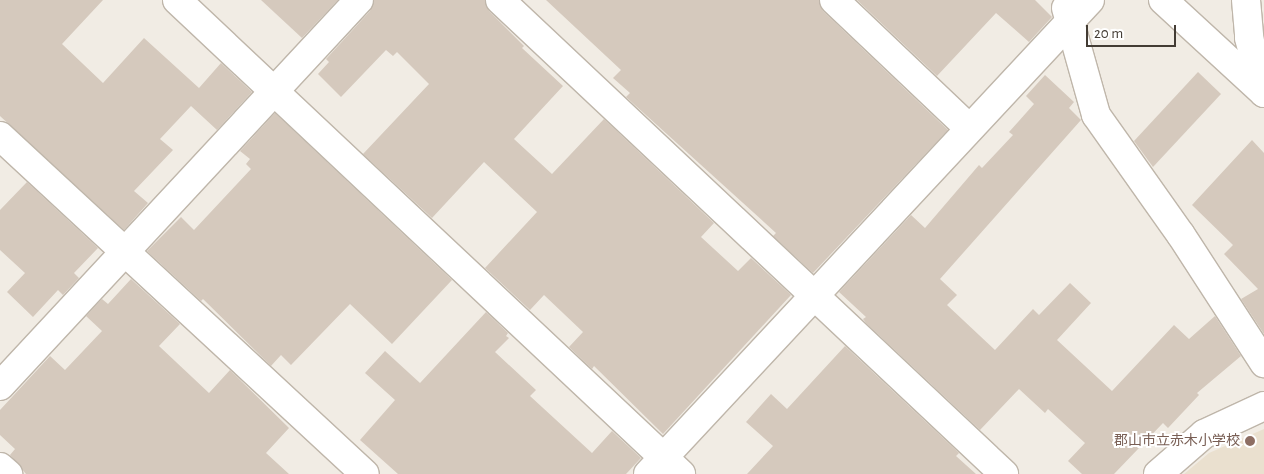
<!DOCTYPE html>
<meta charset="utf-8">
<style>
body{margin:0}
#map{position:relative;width:1264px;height:474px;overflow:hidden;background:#f1ece4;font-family:"Alegreya Sans","Noto Sans JP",sans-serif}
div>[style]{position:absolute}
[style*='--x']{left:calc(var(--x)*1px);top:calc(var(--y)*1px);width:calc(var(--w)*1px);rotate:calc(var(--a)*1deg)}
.education>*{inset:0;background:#eae0cf}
.building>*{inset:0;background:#d5c9bd}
.roads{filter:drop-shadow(1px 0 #bfb6aa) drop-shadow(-1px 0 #bfb6aa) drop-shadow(0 1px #bfb6aa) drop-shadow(0 -1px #bfb6aa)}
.minor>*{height:28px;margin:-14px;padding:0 14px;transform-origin:14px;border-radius:14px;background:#fff}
.dots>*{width:14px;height:14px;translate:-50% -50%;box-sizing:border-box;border:2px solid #fff;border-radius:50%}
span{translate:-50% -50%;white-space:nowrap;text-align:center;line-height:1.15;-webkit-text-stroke:4px #fff;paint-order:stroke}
.education-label{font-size:14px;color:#785e54}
.right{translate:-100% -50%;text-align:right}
.scale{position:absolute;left:1086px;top:25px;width:90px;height:22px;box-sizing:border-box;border:2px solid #433c34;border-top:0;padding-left:6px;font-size:15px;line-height:18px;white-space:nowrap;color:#433c34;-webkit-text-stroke:4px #fff;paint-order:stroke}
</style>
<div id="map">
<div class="education">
<div style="clip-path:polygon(1264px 429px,1264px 474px,1184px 474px,1209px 453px)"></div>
</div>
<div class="building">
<div style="clip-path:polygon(0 0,103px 0,62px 44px,103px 83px,144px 38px,199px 88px,221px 63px,252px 92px,217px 130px,191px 106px,160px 139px,173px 150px,134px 191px,148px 203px,124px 230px,0 116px)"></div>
<div style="clip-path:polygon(261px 0,338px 0,302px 38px)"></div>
<div style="clip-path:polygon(374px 0,485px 0,489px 11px,524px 46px,522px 48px,563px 86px,514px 139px,552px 174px,604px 119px,714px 223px,701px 237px,738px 271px,751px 258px,791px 295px,663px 434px,594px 366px,592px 369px,569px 347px,583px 332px,544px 295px,530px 310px,485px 268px,537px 212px,484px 162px,432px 218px,363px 154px,429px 84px,397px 52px,393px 56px,386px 50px,341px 97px,318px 74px,329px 62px,326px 59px,370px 11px)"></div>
<div style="clip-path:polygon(546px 0,819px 0,823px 11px,948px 130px,813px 273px,773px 236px,776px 233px,626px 97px,630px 93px,613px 78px,621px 70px)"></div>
<div style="clip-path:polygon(857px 0,1035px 0,1052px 17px,1029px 42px,996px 13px,937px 76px)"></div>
<div style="clip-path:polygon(1198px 72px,1221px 94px,1153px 167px,1134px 141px)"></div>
<div style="clip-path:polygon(1045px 75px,1074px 102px,1069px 108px,1081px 120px,940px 279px,957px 295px,947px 305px,995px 350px,1033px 309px,1039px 315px,1070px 283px,1091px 303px,1057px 340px,1112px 391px,1174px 325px,1189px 339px,1215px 316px,1241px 356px,1197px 393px,1199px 395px,1168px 428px,1163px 423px,1114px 474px,1082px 474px,1068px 461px,1085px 443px,1048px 409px,1045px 413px,1019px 389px,980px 430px,866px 323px,863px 319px,866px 317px,839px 292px,911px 215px,925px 228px,979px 165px,982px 168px,1013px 135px,1009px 132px,1034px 104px,1026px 96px)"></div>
<div style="clip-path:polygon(275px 113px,452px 280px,392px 344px,350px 304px,291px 365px,281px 355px,271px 366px,203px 299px,201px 301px,147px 251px,181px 217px,194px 230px,251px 169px,246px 164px,250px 159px,240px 151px)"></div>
<div style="clip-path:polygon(1252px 140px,1264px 153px,1264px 334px,1241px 299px,1258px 289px,1224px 254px,1233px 245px,1192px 205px)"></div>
<div style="clip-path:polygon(27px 182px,98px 248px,74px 273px,79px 278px,63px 295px,58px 290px,33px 317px,7px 292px,25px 273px,0 250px,0 210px)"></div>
<div style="clip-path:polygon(131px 279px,180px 324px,159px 346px,209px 393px,230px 370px,289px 428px,266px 453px,289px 474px,26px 474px,10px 455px,15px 449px,0 435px,0 410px,50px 356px,65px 370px,102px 331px,86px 316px,102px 299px,108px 304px)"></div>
<div style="clip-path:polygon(486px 312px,508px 333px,506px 336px,509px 338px,495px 352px,536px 390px,530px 396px,592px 453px,612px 431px,641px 458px,626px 474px,398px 474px,360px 440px,395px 400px,365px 373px,385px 351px,420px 383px)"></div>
<div style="clip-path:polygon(845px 346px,959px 453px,956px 456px,976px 474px,747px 474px,773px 446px,746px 422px,771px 394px,787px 409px)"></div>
</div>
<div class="roads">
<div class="minor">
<div style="--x:177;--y:0;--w:692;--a:43.24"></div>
<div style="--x:500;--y:0;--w:692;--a:43.24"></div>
<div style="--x:834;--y:0;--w:186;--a:43.5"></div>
<div style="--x:1163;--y:0;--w:137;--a:42.6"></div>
<div style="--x:1246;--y:0;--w:38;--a:85"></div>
<div style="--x:1249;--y:38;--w:57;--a:74.7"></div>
<div style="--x:1066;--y:8;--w:111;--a:74.3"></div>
<div style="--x:1096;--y:115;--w:147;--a:54.7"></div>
<div style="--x:1181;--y:235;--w:153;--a:57"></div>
<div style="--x:0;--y:136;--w:497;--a:42.8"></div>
<div style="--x:0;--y:386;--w:527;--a:-47.08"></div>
<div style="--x:0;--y:467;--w:11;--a:41"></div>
<div style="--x:648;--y:474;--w:648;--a:-47"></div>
<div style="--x:1158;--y:474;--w:61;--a:-41"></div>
<div style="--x:1204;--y:434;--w:66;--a:-25"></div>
</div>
</div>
<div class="dots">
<div style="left:1250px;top:441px;background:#8d6e63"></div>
</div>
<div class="education-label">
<span class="right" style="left:1240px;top:441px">郡山市立赤木小学校</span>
</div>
<div class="scale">20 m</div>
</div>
